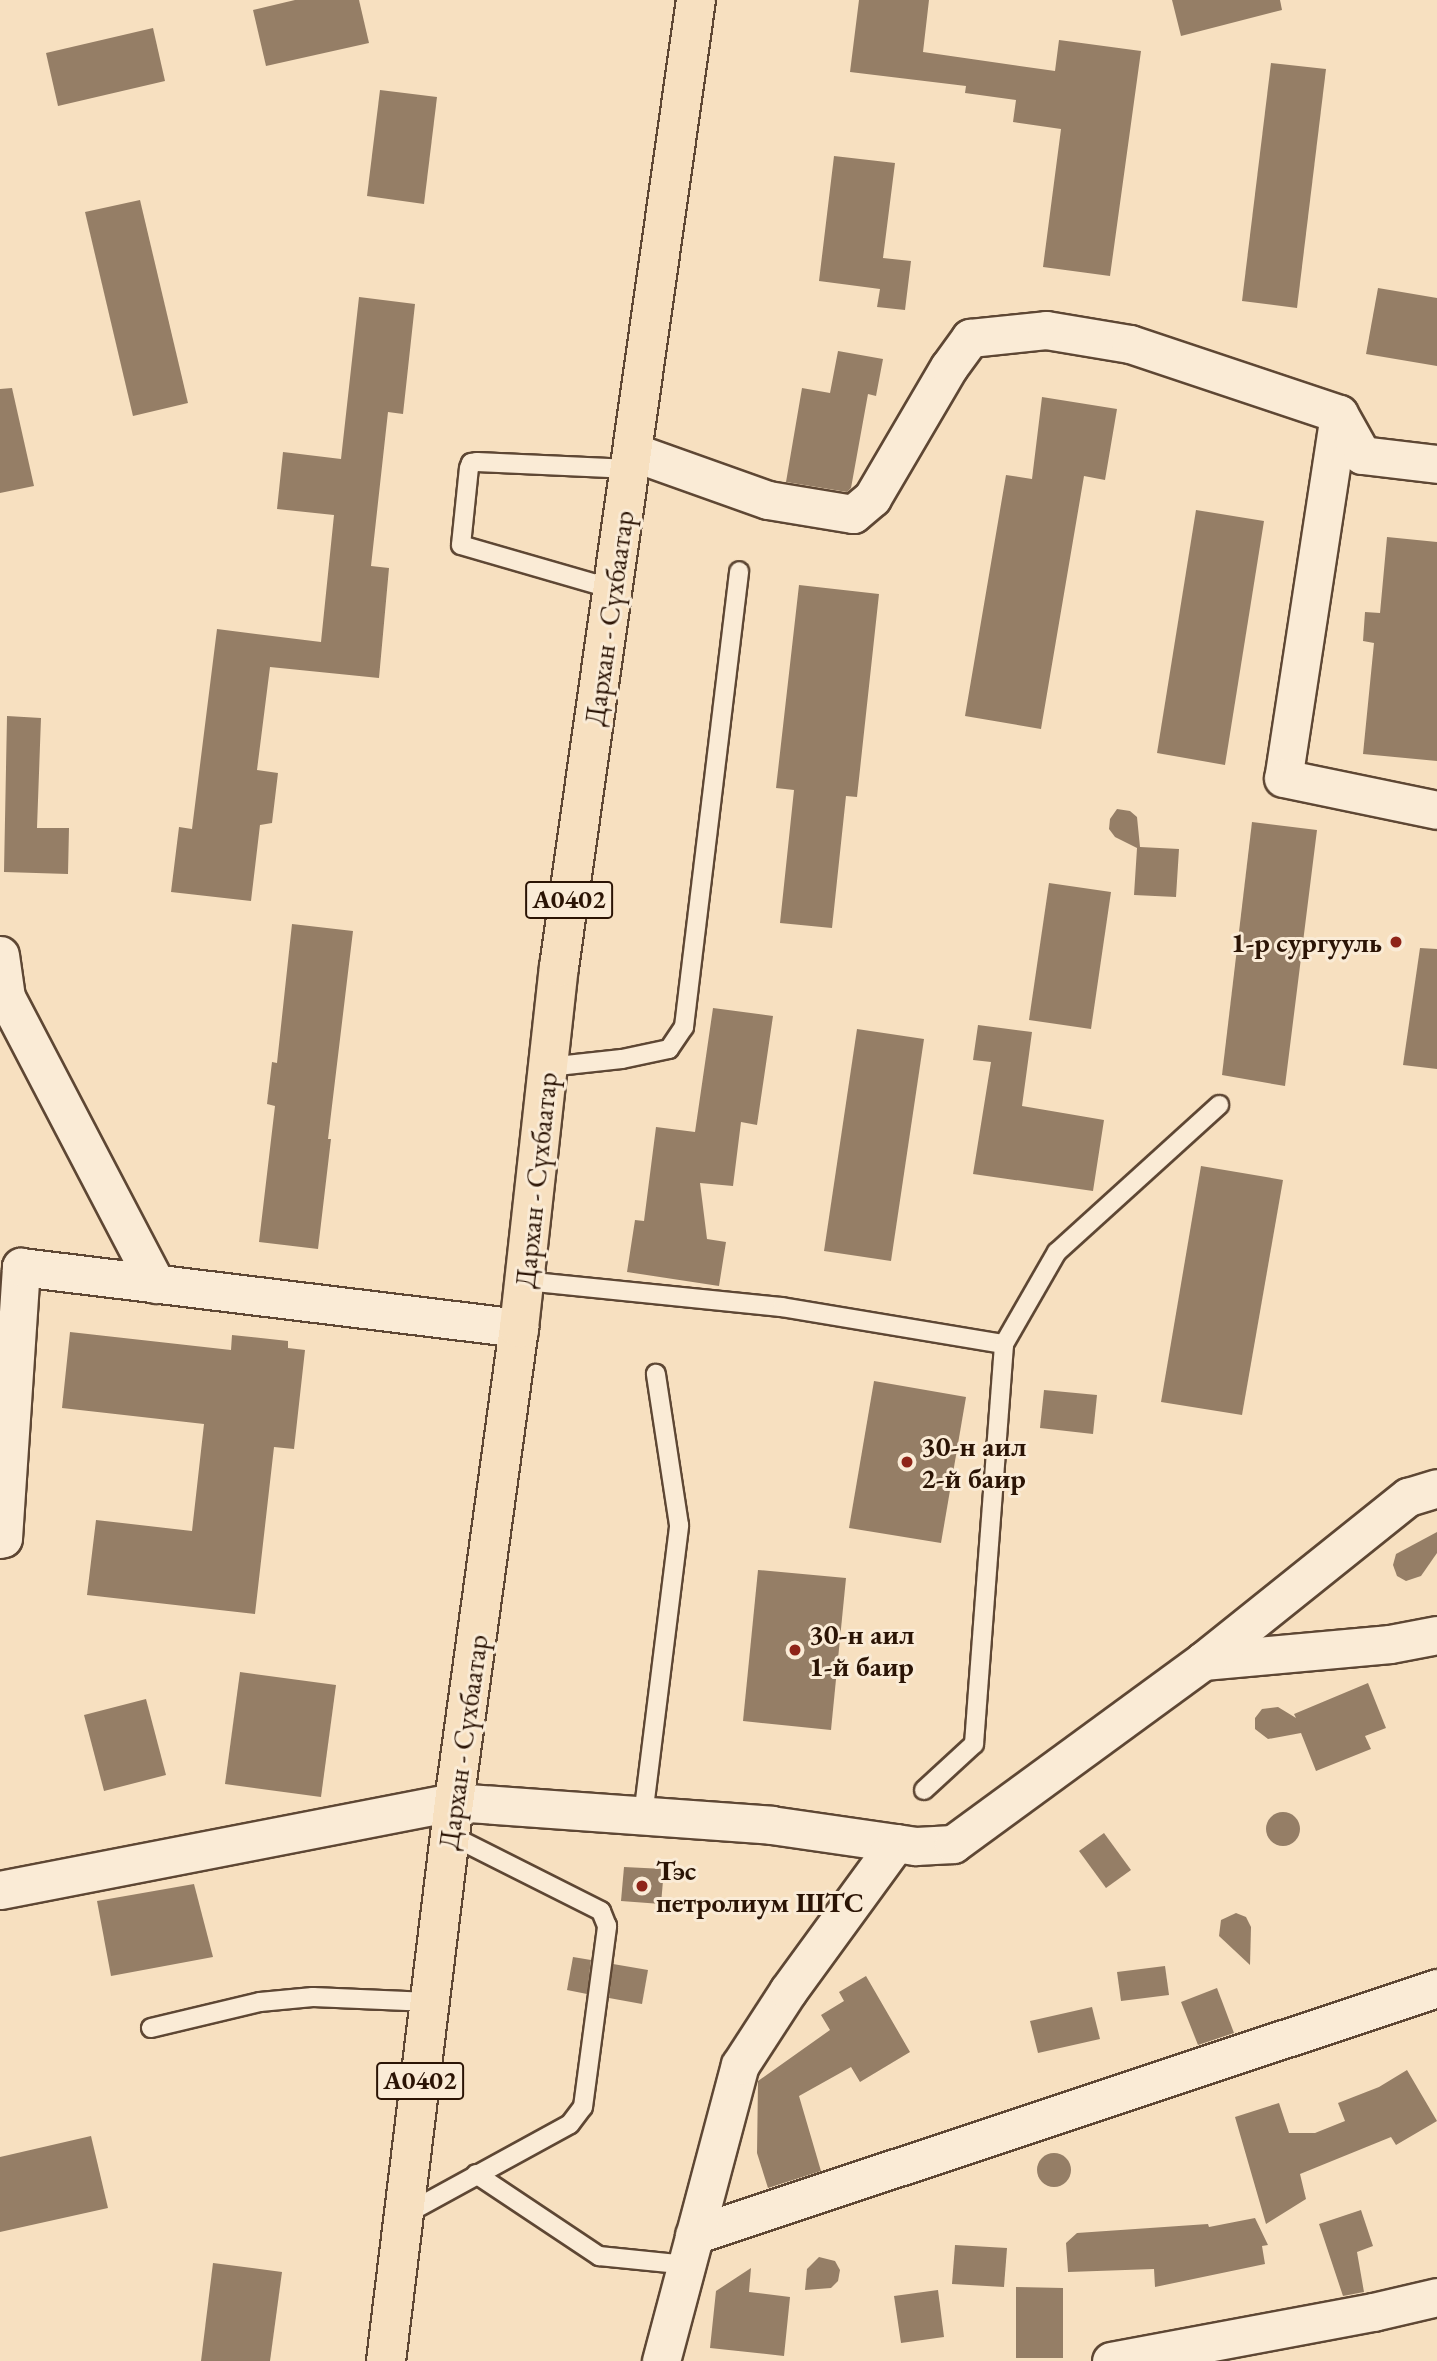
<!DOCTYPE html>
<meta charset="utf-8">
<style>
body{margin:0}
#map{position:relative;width:1437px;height:2361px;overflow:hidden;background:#f7e0c0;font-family:"EB Garamond",serif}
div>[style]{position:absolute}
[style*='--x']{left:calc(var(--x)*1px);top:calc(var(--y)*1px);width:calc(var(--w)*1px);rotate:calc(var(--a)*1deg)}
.building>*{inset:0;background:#957e66}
.round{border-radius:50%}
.roads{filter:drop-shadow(2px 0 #5e4734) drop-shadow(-2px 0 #5e4734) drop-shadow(0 2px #5e4734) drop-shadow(0 -2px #5e4734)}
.service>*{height:18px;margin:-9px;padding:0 9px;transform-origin:9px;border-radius:9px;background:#faebd6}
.minor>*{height:37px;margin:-18.5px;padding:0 18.5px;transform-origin:18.5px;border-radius:18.5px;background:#faebd6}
.trunk>*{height:38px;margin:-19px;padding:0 19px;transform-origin:19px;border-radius:19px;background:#f7e0c0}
.dots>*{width:19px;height:19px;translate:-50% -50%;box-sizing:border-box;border:4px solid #faebd6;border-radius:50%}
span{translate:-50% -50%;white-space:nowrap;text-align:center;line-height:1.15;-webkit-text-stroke:6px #faebd6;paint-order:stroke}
.shield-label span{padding:2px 5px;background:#faebd6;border:2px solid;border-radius:5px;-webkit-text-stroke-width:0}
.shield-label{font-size:26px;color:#2b1405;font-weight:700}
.street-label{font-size:28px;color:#2b1405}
.poi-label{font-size:28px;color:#2b1405;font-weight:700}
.right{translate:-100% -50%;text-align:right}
.left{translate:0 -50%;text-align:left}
</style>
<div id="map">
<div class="building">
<div style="clip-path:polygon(295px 0,359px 0,369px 43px,266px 66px,253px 10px)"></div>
<div style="clip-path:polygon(859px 0,929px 0,923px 52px,1055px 71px,1059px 40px,1141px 51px,1110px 276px,1043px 267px,1061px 129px,1013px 122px,1016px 100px,965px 93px,966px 86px,850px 72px)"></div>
<div style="clip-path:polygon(1172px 0,1280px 0,1282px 10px,1181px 36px)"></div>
<div style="clip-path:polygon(153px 28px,165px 81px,58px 106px,46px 53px)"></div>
<div style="clip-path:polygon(1271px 63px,1326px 69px,1297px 308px,1242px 301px)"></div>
<div style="clip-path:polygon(380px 90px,437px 97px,424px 204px,367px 196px)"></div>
<div style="clip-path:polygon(834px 156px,895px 163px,883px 258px,911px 261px,905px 310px,877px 307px,880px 289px,819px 281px)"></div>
<div style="clip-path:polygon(140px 200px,188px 403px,133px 416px,85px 212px)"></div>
<div style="clip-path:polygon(1378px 288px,1437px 298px,1437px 366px,1366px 354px)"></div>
<div style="clip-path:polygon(359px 297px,415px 304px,403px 414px,388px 412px,371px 566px,389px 568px,379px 678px,270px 667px,257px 770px,278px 773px,272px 823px,260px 825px,251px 901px,171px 892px,179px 827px,192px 829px,217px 629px,321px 642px,334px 515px,277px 509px,283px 452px,341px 459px)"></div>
<div style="clip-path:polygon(838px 351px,883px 359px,876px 396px,868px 394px,851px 488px,847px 492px,786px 482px,802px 388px,830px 393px)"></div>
<div style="clip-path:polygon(12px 388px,34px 486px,0 493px,0 389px)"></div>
<div style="clip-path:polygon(1042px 397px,1117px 409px,1105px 480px,1084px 476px,1041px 729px,965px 716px,1006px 475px,1032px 479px)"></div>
<div style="clip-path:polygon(1196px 510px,1264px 521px,1225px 765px,1157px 753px)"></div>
<div style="clip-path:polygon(1387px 537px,1437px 542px,1437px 761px,1363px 754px,1374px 643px,1363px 641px,1365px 612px,1380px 613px)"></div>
<div style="clip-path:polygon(799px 585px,879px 594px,857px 797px,846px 796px,832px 928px,780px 923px,794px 790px,776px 788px)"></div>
<div style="clip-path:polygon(7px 716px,41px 718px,37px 828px,69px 828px,68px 874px,4px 872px)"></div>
<div style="clip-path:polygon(1117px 809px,1130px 811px,1137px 817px,1140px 847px,1179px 849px,1176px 897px,1134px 895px,1137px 848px,1115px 837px,1109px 829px,1110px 819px)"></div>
<div style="clip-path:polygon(1252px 822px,1317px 830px,1285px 1086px,1222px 1075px)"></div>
<div style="clip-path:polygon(1049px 883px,1111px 892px,1091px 1029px,1029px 1020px)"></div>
<div style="clip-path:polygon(292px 924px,353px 931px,328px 1139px,331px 1139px,318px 1249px,259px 1242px,275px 1106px,267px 1104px,272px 1062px,277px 1063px)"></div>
<div style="clip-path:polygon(1420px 948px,1437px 949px,1437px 1069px,1403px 1065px)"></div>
<div style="clip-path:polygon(713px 1008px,773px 1016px,757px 1125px,741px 1122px,733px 1186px,700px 1183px,707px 1239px,726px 1242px,719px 1286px,627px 1272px,635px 1220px,644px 1221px,656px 1127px,695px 1132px)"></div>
<div style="clip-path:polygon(978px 1025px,1032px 1032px,1022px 1106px,1104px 1120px,1093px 1191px,973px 1174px,991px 1062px,973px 1060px)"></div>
<div style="clip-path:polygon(857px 1029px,924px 1039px,891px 1261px,824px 1251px)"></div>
<div style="clip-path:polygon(1201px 1166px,1283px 1180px,1242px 1415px,1161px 1402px)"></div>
<div style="clip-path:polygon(70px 1332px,231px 1350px,232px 1335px,288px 1341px,288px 1348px,305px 1350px,294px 1449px,274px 1447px,255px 1614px,87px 1595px,96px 1520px,192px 1531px,204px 1424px,62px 1408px)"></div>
<div style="clip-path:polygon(874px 1381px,966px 1397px,941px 1543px,849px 1528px)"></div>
<div style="clip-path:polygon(1044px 1390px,1097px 1395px,1093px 1434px,1040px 1428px)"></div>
<div style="clip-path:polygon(1437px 1532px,1437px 1553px,1421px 1576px,1406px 1581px,1397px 1576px,1393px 1565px,1396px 1554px)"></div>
<div style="clip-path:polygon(758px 1570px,846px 1578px,831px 1730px,743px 1721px)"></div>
<div style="clip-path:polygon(240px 1672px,336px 1685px,321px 1797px,225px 1784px)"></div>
<div style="clip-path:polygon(1368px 1683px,1386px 1728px,1365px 1736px,1371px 1749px,1316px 1771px,1301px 1733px,1268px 1739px,1255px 1729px,1255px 1718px,1262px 1709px,1278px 1707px,1296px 1718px,1294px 1714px)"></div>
<div style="clip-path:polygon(146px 1699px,166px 1775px,104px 1791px,84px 1715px)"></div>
<div class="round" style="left:1266px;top:1812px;width:34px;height:34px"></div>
<div style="clip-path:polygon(1104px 1833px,1131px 1870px,1106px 1888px,1079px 1851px)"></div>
<div style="clip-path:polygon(624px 1867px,664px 1869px,661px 1904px,621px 1901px)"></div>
<div style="clip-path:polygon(194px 1884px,213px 1957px,111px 1976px,97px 1901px)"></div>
<div style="clip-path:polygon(1236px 1913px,1246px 1917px,1251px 1927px,1250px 1965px,1219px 1936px,1221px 1920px)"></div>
<div style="clip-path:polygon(573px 1957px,591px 1960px,587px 1994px,567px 1990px)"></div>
<div style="clip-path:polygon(613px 1964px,648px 1970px,642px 2004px,609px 1998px)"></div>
<div style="clip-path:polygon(1165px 1966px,1169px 1995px,1121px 2001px,1117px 1972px)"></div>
<div style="clip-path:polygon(866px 1976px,910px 2052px,860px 2082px,851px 2067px,799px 2096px,821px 2171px,768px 2188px,757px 2153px,758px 2081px,830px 2030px,821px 2015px,844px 2001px,839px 1992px)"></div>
<div style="clip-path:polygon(1217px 1988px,1234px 2033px,1198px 2045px,1181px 2002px)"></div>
<div style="clip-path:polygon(1092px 2007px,1100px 2039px,1038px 2053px,1030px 2021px)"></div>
<div style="clip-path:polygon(1407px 2070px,1437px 2121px,1396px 2145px,1391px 2137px,1300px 2174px,1306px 2199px,1266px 2224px,1235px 2117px,1279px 2103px,1289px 2133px,1315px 2133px,1345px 2121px,1338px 2103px,1379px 2087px)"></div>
<div style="clip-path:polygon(91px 2136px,108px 2208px,0 2232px,0 2157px)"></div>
<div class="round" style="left:1037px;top:2153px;width:34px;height:34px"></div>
<div style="clip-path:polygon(1361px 2210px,1373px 2246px,1357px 2252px,1364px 2292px,1343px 2296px,1319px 2224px)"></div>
<div style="clip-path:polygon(1255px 2218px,1268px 2245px,1262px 2246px,1265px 2264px,1155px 2287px,1154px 2269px,1068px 2272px,1066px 2243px,1077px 2233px,1208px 2224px,1209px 2227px)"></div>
<div style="clip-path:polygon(955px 2245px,1007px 2248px,1004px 2287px,952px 2284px)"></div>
<div style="clip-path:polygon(819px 2257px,835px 2261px,840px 2270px,838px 2281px,831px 2288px,805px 2290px,807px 2269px)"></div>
<div style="clip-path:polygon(213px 2263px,282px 2272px,270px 2361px,201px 2361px)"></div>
<div style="clip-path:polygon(751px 2268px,749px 2292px,790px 2297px,784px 2356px,710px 2348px,716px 2291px)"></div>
<div style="clip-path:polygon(1016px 2287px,1063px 2288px,1063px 2358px,1016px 2358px)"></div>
<div style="clip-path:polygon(938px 2290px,944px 2337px,901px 2343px,894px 2296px)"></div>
</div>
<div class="roads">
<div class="service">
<div style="--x:613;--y:589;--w:158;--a:-163.9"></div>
<div style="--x:461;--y:545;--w:77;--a:-84.1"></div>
<div style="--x:469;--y:468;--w:5;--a:-68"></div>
<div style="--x:471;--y:463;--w:6;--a:-9"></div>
<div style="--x:477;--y:462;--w:154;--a:2.6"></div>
<div style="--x:548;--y:1067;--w:74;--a:-6.2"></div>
<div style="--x:622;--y:1059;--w:48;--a:-12"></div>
<div style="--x:669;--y:1049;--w:27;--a:-56"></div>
<div style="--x:684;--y:1027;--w:459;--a:-83.1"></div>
<div style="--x:525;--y:1281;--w:258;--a:5.8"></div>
<div style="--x:782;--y:1307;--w:225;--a:9.5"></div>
<div style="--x:1004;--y:1344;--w:106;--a:-60.1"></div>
<div style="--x:1057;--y:1252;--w:219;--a:-42.2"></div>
<div style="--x:924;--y:1790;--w:68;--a:-42.6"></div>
<div style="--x:974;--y:1744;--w:401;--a:-85.7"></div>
<div style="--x:643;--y:1816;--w:293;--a:-82.9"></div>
<div style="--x:679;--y:1525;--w:153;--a:-98.7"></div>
<div style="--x:151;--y:2028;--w:112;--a:-13.4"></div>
<div style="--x:260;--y:2002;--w:53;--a:-5.4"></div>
<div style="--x:313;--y:1997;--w:117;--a:2.4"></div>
<div style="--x:476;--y:2174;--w:148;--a:33.7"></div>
<div style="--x:599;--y:2256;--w:88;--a:5.8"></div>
<div style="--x:404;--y:2215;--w:189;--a:-28.7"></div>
<div style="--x:570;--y:2124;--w:21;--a:-53"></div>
<div style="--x:583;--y:2107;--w:183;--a:-82.4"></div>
<div style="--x:607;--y:1926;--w:16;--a:-112"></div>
<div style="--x:601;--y:1911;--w:169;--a:-153.3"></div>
</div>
<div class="minor">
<div style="--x:1339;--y:414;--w:368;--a:98.7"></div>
<div style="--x:1283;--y:778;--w:157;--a:11.7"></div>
<div style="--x:633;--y:452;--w:143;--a:19.6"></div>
<div style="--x:768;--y:500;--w:86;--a:9.4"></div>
<div style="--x:853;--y:514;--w:25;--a:-40"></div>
<div style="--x:872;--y:498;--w:152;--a:-59.6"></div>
<div style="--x:949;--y:367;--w:36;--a:-54"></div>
<div style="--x:970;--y:338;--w:76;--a:-6"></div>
<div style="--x:1046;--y:330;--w:85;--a:9.5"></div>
<div style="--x:1130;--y:344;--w:220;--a:18.5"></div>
<div style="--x:1339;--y:414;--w:47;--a:60.7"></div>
<div style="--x:1362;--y:455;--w:76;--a:6.8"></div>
<div style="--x:0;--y:955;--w:42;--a:81.9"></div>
<div style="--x:6;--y:997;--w:324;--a:62.4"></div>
<div style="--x:0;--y:1539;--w:3;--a:-18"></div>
<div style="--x:3;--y:1538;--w:272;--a:-86.2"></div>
<div style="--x:21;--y:1267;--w:502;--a:6.98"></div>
<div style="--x:1203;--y:1661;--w:188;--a:-5.2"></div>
<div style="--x:1390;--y:1644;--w:48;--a:-10.8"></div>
<div style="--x:0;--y:1890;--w:462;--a:-11"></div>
<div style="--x:454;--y:1802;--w:318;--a:4.1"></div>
<div style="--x:771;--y:1825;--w:126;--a:8.2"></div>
<div style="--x:694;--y:2235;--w:783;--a:-18.39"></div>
<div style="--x:661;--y:2361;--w:306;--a:-75.1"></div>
<div style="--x:740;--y:2065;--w:88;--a:-57"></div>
<div style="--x:788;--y:1991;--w:183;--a:-53.9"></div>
<div style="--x:896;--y:1843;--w:20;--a:9"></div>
<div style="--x:916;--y:1846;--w:37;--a:-3"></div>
<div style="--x:953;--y:1844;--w:310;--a:-36.2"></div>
<div style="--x:1203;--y:1661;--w:263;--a:-38.7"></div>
<div style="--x:1408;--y:1497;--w:30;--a:-17"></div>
<div style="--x:1111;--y:2361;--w:267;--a:-10.6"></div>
<div style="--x:1373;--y:2312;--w:66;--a:-13.2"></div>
</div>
<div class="trunk">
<div style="--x:386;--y:2361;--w:563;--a:-83.06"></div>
<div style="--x:454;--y:1802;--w:478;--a:-82.2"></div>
<div style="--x:519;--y:1328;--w:363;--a:-83.7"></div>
<div style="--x:559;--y:967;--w:977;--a:-81.94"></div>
</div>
</div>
<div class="dots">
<div style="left:1396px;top:942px;background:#8f2418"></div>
<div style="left:907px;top:1462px;background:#8f2418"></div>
<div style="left:795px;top:1650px;background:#8f2418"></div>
<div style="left:642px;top:1886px;background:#8f2418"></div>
</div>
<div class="shield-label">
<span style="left:569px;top:900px">A0402</span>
<span style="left:420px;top:2081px">A0402</span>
</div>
<div class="street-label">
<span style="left:609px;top:618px;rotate:-82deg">Дархан - Сүхбаатар</span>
<span style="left:536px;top:1180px;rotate:-84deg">Дархан - Сүхбаатар</span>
<span style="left:463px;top:1742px;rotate:-82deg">Дархан - Сүхбаатар</span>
</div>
<div class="poi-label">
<span class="right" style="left:1382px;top:942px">1-р сургууль</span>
<span class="left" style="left:921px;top:1462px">30-н аил<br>2-й баир</span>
<span class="left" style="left:809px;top:1650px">30-н аил<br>1-й баир</span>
<span class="left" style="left:656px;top:1886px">Тэс<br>петролиум ШТС</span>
</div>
</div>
